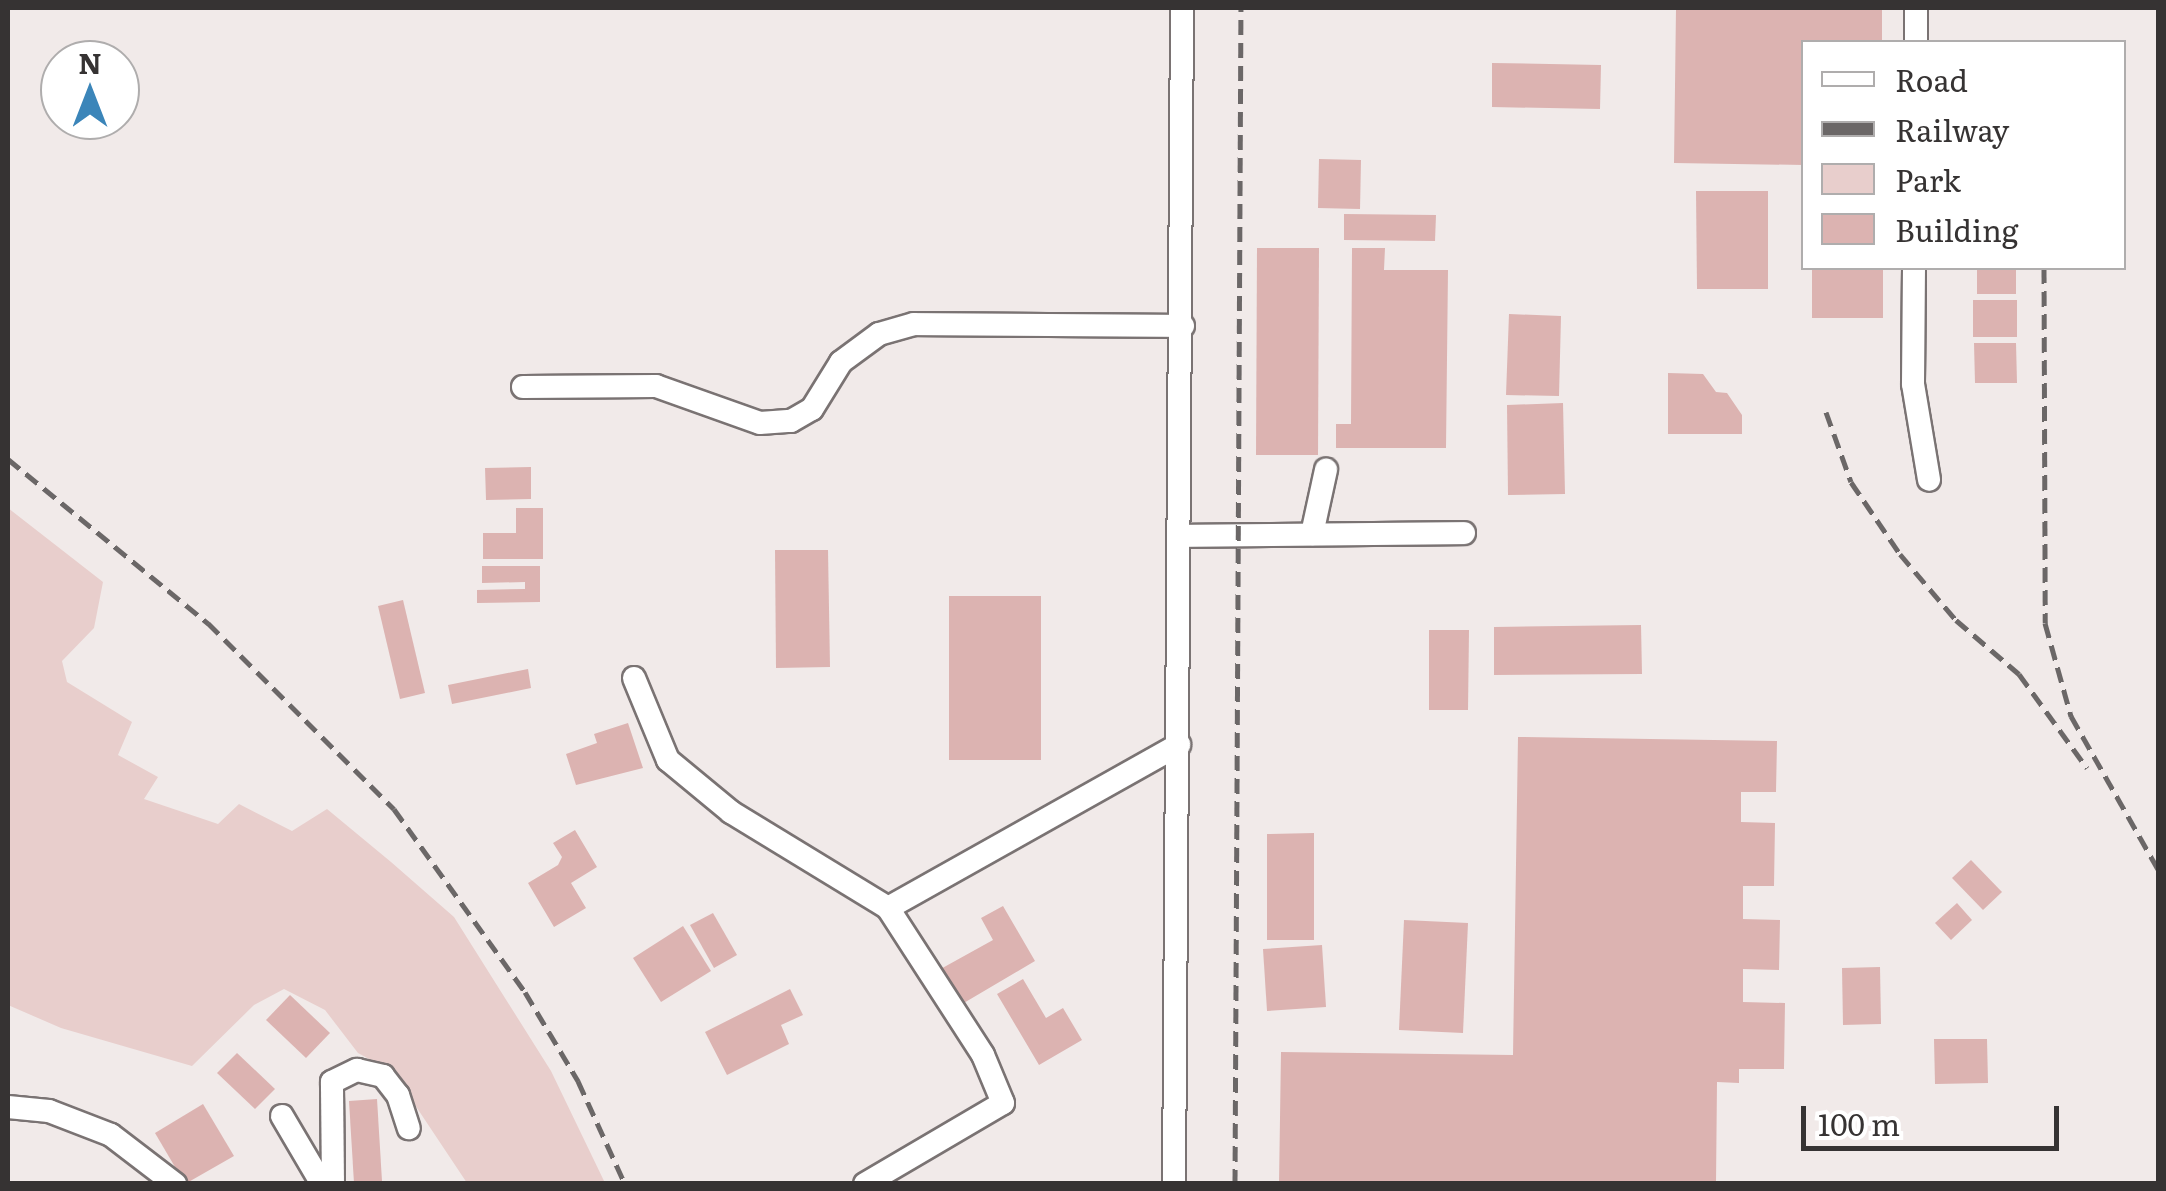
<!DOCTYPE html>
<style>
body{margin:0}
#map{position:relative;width:2166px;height:1191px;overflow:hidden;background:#f1eae9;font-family:Literata,serif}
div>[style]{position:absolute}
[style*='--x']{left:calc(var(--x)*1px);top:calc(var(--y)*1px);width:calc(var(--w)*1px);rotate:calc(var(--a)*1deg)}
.green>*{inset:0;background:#e8cecc}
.building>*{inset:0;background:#dcb3b1}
.roads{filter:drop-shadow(2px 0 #7a7373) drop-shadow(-2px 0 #7a7373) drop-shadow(0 2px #7a7373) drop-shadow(0 -2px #7a7373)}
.minor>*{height:22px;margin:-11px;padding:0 11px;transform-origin:11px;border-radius:11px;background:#fff}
.rail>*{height:5px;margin-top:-2.5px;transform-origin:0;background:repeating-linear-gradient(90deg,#6b6767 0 15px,transparent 0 23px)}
span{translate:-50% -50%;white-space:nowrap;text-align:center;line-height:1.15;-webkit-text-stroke:9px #fff;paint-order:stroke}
.frame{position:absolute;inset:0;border:10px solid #363333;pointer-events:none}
.legend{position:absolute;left:1801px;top:40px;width:325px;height:230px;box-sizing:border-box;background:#fff;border:2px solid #afadad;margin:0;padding:12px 18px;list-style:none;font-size:30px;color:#363333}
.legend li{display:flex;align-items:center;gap:20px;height:50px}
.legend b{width:50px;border:2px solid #afadad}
.north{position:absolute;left:40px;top:40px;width:100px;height:100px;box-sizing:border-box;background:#fff;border:2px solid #afadad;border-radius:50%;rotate:0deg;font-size:28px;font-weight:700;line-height:40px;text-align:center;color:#363333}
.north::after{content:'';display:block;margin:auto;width:35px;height:45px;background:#3b85b9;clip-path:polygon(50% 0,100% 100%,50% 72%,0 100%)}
.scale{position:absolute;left:1801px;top:1106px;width:258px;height:45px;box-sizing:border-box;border:5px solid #363333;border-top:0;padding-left:12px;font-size:30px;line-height:35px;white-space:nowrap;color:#363333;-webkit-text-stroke:8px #fff;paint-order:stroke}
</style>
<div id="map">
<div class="green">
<div style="clip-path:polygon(8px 508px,103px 582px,94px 628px,62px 661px,67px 682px,132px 722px,118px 755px,158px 777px,144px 799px,218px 824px,239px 804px,292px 831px,327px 809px,391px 862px,454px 917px,551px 1071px,605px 1183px,467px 1183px,393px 1072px,358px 1053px,325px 1010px,284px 989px,254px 1005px,192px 1066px,61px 1028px,8px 1005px)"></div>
</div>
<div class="building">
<div style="clip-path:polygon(1676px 8px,1882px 8px,1882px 42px,1804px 42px,1804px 165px,1674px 163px)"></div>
<div style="clip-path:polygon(1492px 63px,1601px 65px,1600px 109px,1492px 107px)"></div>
<div style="clip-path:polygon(1319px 159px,1361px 160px,1360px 209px,1318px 208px)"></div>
<div style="clip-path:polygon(1696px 191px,1768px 191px,1768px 289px,1697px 289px)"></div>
<div style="clip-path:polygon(1344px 214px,1436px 215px,1435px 241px,1344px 240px)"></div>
<div style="clip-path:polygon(1257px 248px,1319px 248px,1318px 455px,1256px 455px)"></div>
<div style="clip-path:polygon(1352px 248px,1385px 248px,1384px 270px,1448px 270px,1446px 448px,1336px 448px,1336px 424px,1351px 424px)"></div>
<div style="clip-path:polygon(1812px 268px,1883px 268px,1883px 318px,1812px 318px)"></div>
<div style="clip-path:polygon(1977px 268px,2016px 268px,2016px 294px,1977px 294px)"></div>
<div style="clip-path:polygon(1973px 300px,2017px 300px,2017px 337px,1973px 337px)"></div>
<div style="clip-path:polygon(1509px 314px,1561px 316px,1559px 396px,1506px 395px)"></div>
<div style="clip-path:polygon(1974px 343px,2016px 343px,2017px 383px,1975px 383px)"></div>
<div style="clip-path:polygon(1668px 373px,1703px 374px,1716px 392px,1727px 393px,1742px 415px,1742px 434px,1668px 434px)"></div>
<div style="clip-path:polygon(1563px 403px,1565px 494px,1508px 495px,1507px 405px)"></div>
<div style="clip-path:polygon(531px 467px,531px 499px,486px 500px,485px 468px)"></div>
<div style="clip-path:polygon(516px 508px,543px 508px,543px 559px,483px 559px,483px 533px,516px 533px)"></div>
<div style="clip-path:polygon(775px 550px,828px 550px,830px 667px,776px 668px)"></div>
<div style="clip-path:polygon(482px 566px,540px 566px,540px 602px,477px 603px,477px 590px,525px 589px,525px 582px,482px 583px)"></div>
<div style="clip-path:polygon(949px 596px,1041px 596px,1041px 760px,949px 760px)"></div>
<div style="clip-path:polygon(403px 600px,425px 693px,400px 699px,378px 606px)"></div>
<div style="clip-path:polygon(1641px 625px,1642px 674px,1494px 675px,1494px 627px)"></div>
<div style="clip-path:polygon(1429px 630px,1469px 630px,1468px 710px,1429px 710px)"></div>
<div style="clip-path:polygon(528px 669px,531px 688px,452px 704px,448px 685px)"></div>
<div style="clip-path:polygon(628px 723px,643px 768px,576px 785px,566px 754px,597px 743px,594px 734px)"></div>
<div style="clip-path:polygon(1518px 737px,1777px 741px,1776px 792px,1741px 792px,1741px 822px,1775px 823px,1774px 886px,1743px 886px,1743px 919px,1780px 920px,1779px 970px,1743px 969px,1743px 1002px,1785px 1003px,1784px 1069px,1739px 1069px,1739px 1083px,1717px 1082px,1716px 1184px,1279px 1184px,1281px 1052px,1513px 1055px)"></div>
<div style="clip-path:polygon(575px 830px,597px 867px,571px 883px,586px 908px,554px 927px,528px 883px,558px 865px,562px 857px,553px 843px)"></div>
<div style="clip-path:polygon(1314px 833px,1314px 940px,1267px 940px,1267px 834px)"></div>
<div style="clip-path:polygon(1971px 860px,2002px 892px,1983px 910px,1952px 878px)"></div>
<div style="clip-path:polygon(1957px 903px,1972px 920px,1951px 940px,1935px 923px)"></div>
<div style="clip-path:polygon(1003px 906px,1035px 961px,957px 1007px,937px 971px,993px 940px,981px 918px)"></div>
<div style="clip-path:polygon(713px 913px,737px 955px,714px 968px,690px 925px)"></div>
<div style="clip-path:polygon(1404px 920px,1468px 923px,1463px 1033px,1399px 1030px)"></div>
<div style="clip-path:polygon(683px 926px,711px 971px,661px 1002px,633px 958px)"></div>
<div style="clip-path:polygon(1322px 945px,1326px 1007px,1267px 1011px,1263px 949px)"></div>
<div style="clip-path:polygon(1880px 967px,1881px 1024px,1843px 1025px,1842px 968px)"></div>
<div style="clip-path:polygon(1023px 979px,1046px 1018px,1063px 1008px,1082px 1040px,1039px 1065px,997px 994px)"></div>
<div style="clip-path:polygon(790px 989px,803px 1015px,781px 1025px,789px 1044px,727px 1075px,705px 1032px)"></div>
<div style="clip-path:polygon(290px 995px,330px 1033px,306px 1058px,266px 1020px)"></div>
<div style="clip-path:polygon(1934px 1039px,1987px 1039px,1988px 1083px,1935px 1084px)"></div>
<div style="clip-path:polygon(237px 1053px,275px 1089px,255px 1109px,217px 1073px)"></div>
<div style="clip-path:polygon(377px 1099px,382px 1181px,354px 1183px,349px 1101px)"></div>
<div style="clip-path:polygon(203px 1104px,234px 1156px,185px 1184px,155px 1133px)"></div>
</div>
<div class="roads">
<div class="minor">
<div style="--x:1916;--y:42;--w:34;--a:-90"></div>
<div style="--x:1914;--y:268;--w:116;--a:90.5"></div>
<div style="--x:1913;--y:384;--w:97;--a:80.5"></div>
<div style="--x:523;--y:387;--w:133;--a:-0.4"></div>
<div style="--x:656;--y:386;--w:110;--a:19.6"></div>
<div style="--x:760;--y:423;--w:31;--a:-4"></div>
<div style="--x:791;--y:421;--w:24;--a:-30"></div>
<div style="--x:812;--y:409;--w:55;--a:-58.3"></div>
<div style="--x:841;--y:362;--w:47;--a:-36.4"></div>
<div style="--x:879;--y:334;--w:36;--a:-16"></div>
<div style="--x:914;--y:324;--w:269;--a:0.4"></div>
<div style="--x:1312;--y:534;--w:66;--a:-77.7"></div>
<div style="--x:1181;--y:536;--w:283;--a:-0.6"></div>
<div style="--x:634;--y:678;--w:89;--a:67.5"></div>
<div style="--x:668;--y:760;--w:82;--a:39.5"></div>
<div style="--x:731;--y:812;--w:184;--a:31.4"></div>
<div style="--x:888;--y:908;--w:175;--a:57.1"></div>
<div style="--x:983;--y:1055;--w:52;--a:67.4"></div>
<div style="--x:1003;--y:1103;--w:160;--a:149.6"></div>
<div style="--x:888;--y:908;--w:334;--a:-29.3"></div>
<div style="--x:8;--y:1107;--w:41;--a:5.6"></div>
<div style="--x:49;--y:1111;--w:66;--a:21.2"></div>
<div style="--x:111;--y:1135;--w:81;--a:37.4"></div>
<div style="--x:282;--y:1116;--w:79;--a:59.5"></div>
<div style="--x:333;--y:1184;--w:102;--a:-90.6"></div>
<div style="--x:332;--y:1082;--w:28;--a:-26"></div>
<div style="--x:357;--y:1070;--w:27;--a:13"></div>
<div style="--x:383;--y:1076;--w:24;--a:52"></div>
<div style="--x:398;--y:1095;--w:35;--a:72"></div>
<div style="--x:1174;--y:1184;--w:1176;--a:-89.61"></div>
</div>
</div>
<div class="rail">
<div style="--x:2044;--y:268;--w:355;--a:89.8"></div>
<div style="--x:2045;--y:623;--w:97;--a:74.4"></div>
<div style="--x:2071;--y:716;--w:176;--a:60.4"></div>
<div style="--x:1826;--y:412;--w:74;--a:70.3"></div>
<div style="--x:1851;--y:482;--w:87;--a:55.8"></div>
<div style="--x:1900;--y:554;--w:87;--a:49.7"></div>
<div style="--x:1956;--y:620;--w:83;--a:40.6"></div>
<div style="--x:2019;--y:674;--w:116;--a:54.1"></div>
<div style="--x:8;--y:459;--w:259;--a:39.4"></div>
<div style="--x:208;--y:623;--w:263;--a:45"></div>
<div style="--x:394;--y:809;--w:225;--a:54.4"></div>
<div style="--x:525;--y:992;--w:104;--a:59.2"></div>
<div style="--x:578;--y:1081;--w:113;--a:65.5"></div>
<div style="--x:1235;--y:1184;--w:1176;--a:-89.71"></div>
</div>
<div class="frame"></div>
<ul class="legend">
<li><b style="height:12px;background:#fff"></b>Road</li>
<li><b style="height:12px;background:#6b6767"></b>Railway</li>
<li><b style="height:28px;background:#e8cecc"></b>Park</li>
<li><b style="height:28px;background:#dcb3b1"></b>Building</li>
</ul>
<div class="north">N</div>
<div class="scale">100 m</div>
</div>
